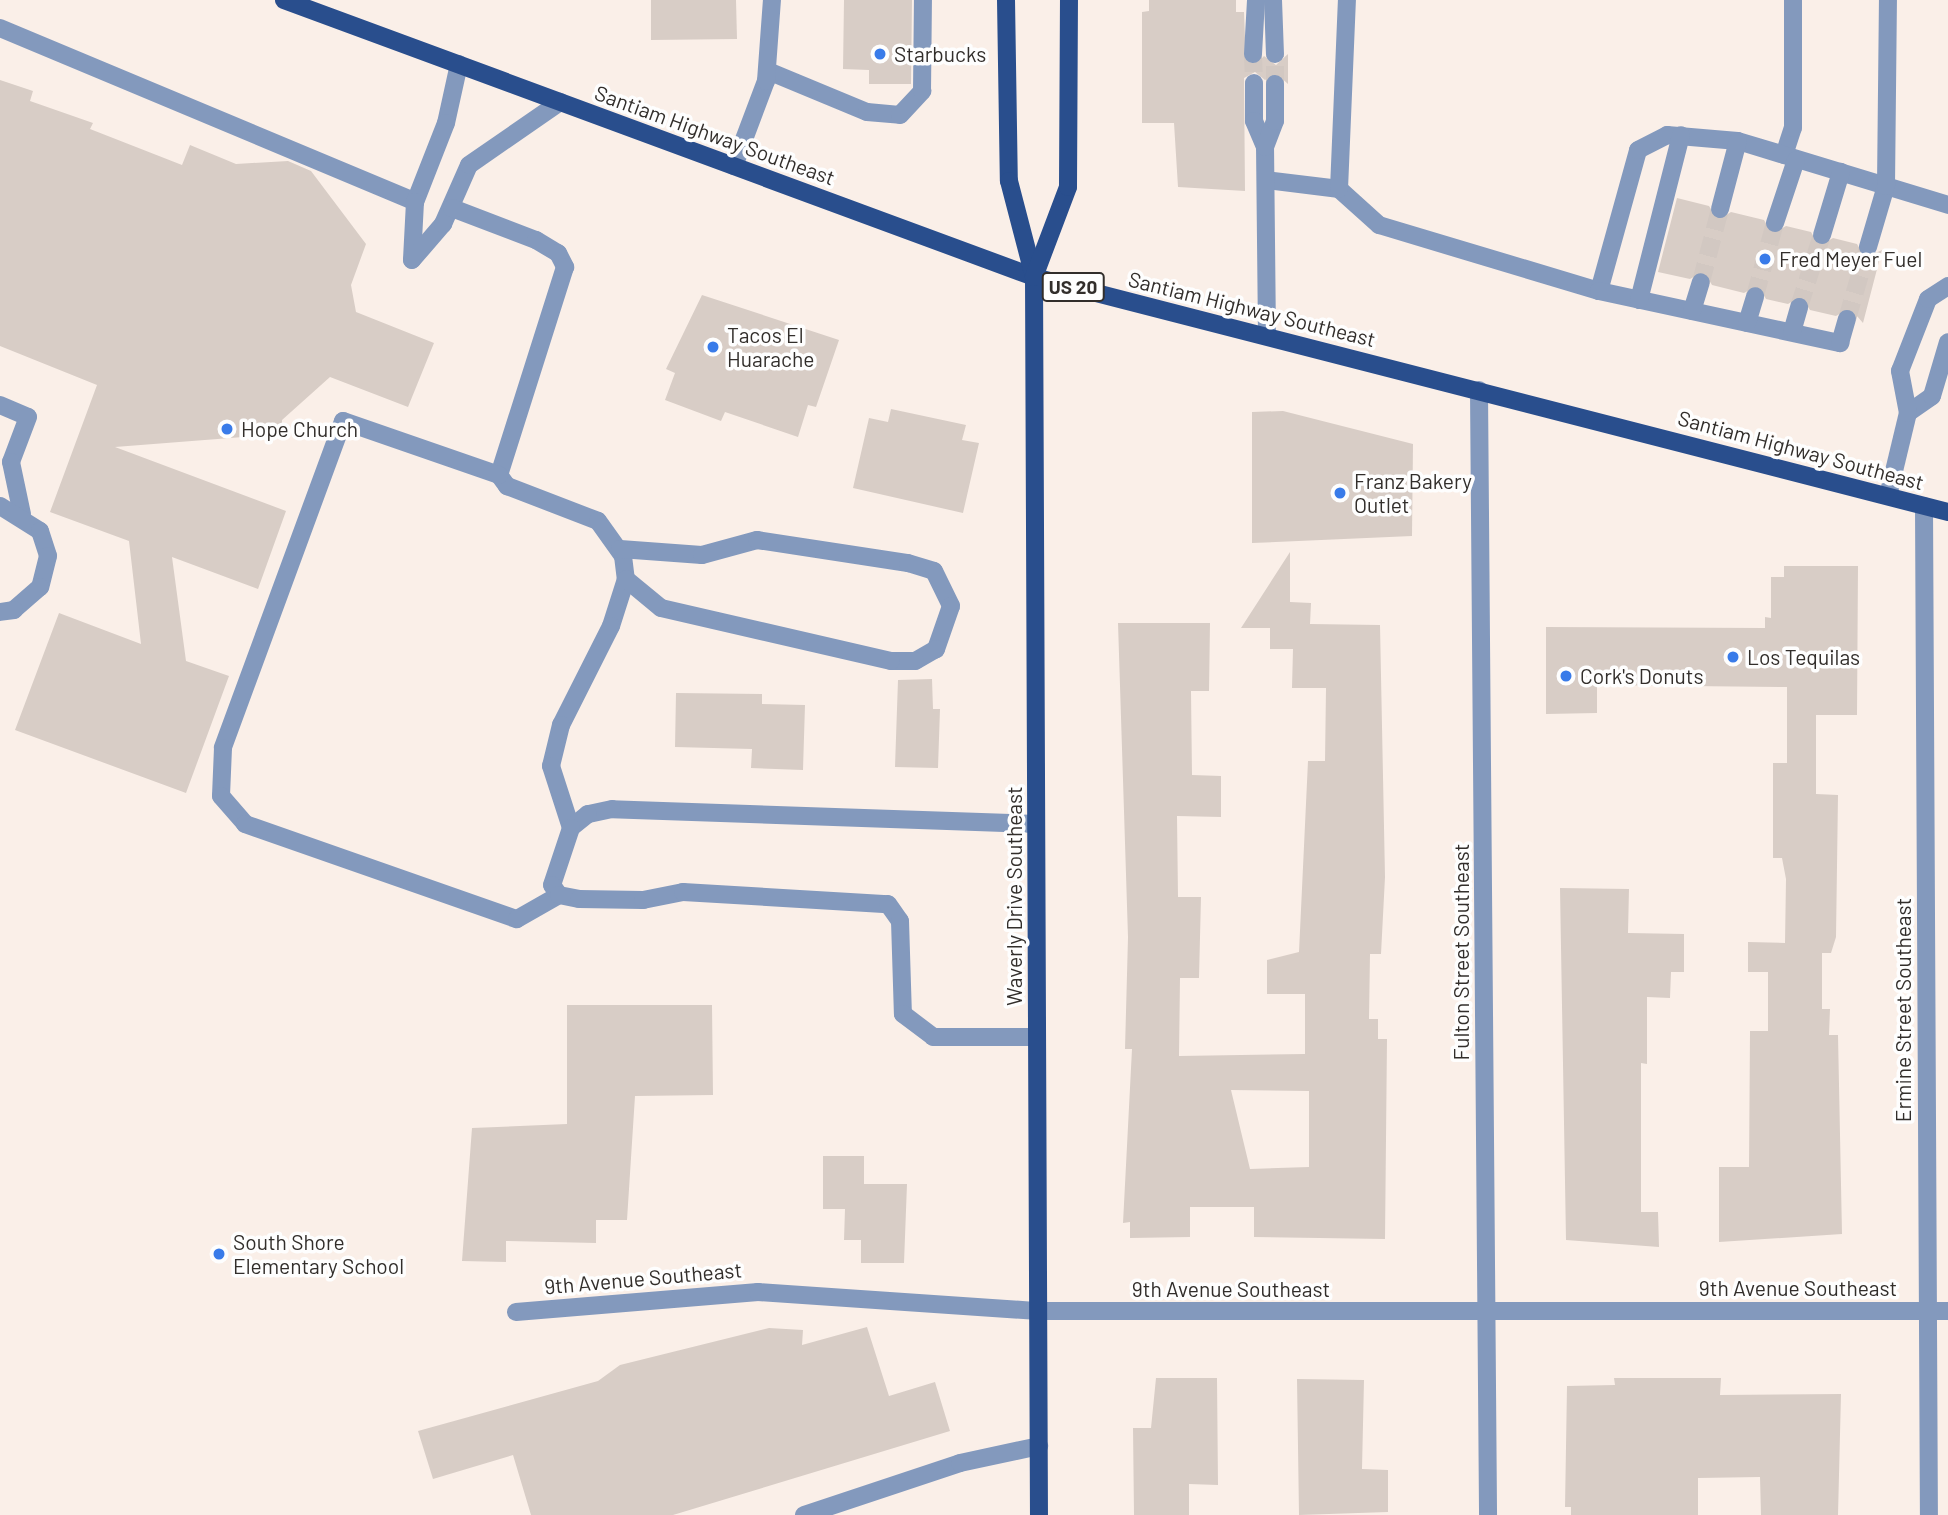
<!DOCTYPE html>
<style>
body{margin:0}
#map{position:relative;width:1948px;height:1515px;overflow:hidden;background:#faefe8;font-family:Barlow,sans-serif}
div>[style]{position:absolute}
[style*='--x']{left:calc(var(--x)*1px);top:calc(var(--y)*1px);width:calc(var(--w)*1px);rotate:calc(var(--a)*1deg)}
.building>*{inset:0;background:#d8cdc6}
.minor-tunnel>*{height:18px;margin-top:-9px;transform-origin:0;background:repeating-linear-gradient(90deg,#d2c8c2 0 18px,transparent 0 27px)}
.minor>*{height:18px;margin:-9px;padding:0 9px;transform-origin:9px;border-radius:9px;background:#8399bd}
.major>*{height:18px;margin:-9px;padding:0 9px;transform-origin:9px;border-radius:9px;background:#294e8d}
.dots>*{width:19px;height:19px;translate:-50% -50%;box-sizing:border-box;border:4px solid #fefefe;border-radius:50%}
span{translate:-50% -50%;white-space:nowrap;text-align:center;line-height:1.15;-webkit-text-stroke:7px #fefefe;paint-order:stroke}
.shield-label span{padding:2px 5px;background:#fefefe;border:2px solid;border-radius:5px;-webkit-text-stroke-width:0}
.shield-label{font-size:19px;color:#322e2b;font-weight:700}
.poi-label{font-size:21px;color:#322e2b}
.left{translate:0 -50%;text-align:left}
.street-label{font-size:21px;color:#322e2b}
</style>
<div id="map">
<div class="building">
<div style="clip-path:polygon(651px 0,736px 0,737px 39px,651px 40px)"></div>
<div style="clip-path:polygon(844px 0,912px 0,911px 84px,869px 84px,869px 70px,843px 69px)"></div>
<div style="clip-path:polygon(1149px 0,1236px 0,1236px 12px,1244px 12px,1246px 63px,1257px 64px,1264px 56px,1276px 65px,1288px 54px,1288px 84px,1276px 73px,1265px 80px,1255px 72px,1244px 78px,1245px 191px,1178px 187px,1174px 123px,1142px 123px,1142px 12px,1149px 11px)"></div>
<div style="clip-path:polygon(0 80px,33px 91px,30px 101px,93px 123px,90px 129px,182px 165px,190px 145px,236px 164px,288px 161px,311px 171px,366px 244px,351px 285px,356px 312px,434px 343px,408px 407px,330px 377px,282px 420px,282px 434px,115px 447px,286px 511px,258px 589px,172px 557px,186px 661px,229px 676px,186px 793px,15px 730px,59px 613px,141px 644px,129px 541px,50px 512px,97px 385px,0 346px)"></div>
<div style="clip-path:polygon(1677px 198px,1709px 206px,1718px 220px,1731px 212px,1764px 220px,1772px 234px,1786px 226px,1811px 232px,1819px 246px,1833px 238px,1857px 244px,1865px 258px,1882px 250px,1863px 323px,1850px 308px,1836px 316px,1810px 310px,1801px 296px,1788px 304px,1766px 299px,1758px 285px,1744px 293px,1712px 285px,1704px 271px,1690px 279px,1658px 272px)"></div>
<div style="clip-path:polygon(702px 295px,839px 340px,816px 407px,808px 405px,798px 437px,725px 412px,721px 421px,665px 400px,675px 373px,666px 369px)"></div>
<div style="clip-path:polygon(891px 409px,966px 425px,962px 440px,979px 443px,963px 513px,853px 488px,869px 418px,888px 422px)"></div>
<div style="clip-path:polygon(1283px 411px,1413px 444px,1412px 536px,1252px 543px,1252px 412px)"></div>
<div style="clip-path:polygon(evenodd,1290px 552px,1290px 602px,1311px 603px,1310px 624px,1380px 625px,1385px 877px,1381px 954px,1370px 954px,1369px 1019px,1378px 1019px,1378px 1039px,1387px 1039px,1385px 1239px,1254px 1237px,1254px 1207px,1190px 1207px,1190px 1237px,1130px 1238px,1130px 1222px,1123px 1223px,1132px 1049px,1125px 1049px,1128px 937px,1118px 623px,1210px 623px,1209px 691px,1191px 691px,1192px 775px,1221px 776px,1221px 817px,1177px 816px,1178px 897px,1201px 897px,1199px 978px,1180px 978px,1179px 1056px,1305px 1054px,1305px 994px,1267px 994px,1267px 960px,1299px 952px,1308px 761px,1325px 761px,1326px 688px,1292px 688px,1293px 649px,1270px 649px,1270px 628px,1241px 628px,1290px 552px,1231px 1090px,1309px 1091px,1309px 1167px,1250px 1169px,1231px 1090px)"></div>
<div style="clip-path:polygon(1784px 566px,1858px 566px,1857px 715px,1816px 715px,1816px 794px,1838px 795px,1836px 937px,1831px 953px,1822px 953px,1822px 1009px,1830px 1009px,1829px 1035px,1838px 1035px,1842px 1234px,1719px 1242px,1719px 1167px,1749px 1167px,1750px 1031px,1768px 1031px,1768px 972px,1748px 972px,1748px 942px,1785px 943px,1786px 879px,1782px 858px,1773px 858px,1773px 763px,1787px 763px,1787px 687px,1597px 685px,1597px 713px,1546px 714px,1546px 627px,1765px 628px,1765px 617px,1771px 618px,1771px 577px,1784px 577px)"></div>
<div style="clip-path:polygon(932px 679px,933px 709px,940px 709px,938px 768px,895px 767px,898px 680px)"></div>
<div style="clip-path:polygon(676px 693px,762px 694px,762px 704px,805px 705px,803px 770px,751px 768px,752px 749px,675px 747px)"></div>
<div style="clip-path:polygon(1560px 888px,1629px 889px,1628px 933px,1684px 934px,1684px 972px,1671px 972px,1670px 998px,1647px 997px,1647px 1064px,1641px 1063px,1641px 1212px,1658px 1212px,1659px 1247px,1566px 1240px)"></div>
<div style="clip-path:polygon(567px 1005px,712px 1005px,713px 1095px,635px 1096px,627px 1220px,596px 1220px,596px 1243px,506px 1241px,506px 1262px,462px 1261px,472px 1128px,567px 1124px)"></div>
<div style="clip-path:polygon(823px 1156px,864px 1156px,864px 1184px,907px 1184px,904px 1263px,861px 1263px,861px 1240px,844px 1240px,845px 1209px,823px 1209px)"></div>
<div style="clip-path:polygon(867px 1327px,889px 1396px,935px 1382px,950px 1431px,673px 1515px,531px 1515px,513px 1455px,433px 1479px,418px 1431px,598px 1381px,620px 1365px,769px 1328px,803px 1330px,802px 1345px)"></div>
<div style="clip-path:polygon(1156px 1378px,1217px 1378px,1218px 1485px,1189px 1484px,1189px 1515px,1134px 1515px,1133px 1428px,1151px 1428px)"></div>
<div style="clip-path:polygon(1614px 1378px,1721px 1378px,1720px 1395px,1841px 1394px,1838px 1515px,1761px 1515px,1760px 1477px,1698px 1478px,1698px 1515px,1571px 1515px,1571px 1507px,1565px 1507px,1567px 1386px,1615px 1385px)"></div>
<div style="clip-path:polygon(1297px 1379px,1364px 1380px,1362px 1469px,1388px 1470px,1388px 1512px,1299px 1515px)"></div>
</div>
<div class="minor-tunnel">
<div style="--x:1253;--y:54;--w:29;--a:88"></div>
<div style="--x:1275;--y:84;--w:30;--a:-90"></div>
<div style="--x:1701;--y:282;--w:75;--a:-75.4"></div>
<div style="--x:1755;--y:296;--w:76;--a:-74.7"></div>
<div style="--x:1799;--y:307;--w:76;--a:-72.3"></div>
<div style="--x:1847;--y:319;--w:75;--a:-73.7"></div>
</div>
<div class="minor">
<div style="--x:1273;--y:0;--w:54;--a:87.9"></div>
<div style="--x:0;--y:28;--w:450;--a:22.7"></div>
<div style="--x:1253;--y:54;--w:54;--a:-86.8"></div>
<div style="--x:459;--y:64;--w:60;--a:102.4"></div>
<div style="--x:446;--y:123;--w:85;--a:111.4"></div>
<div style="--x:415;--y:202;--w:58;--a:93"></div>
<div style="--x:412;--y:260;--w:48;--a:-49.3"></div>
<div style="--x:443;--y:224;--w:64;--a:-66.2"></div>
<div style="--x:469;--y:165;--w:111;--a:-34.7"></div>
<div style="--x:768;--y:71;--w:107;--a:22.5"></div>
<div style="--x:867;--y:112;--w:33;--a:5"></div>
<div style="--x:900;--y:115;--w:33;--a:-47"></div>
<div style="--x:922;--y:91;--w:91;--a:-89.4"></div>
<div style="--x:1254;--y:83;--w:38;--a:90"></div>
<div style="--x:1254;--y:121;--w:28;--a:67"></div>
<div style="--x:1784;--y:155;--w:28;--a:-72"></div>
<div style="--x:1793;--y:128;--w:128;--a:-90"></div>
<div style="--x:734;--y:166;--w:91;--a:-69.4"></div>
<div style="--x:766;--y:81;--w:81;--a:-85.8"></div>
<div style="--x:1266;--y:180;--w:74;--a:7"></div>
<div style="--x:1339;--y:189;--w:54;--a:42"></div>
<div style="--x:1379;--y:225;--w:230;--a:16.7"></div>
<div style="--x:1599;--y:291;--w:146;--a:-74.5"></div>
<div style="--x:1638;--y:150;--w:33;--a:-27"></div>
<div style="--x:1667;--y:135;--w:71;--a:4.8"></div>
<div style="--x:1738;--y:141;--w:220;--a:16.9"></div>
<div style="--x:1339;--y:189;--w:189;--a:-87.6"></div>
<div style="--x:452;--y:208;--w:90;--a:20.9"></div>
<div style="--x:536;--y:240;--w:26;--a:31"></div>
<div style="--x:558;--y:253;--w:16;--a:63"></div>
<div style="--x:565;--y:267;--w:218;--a:107.6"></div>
<div style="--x:499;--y:475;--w:14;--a:54"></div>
<div style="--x:507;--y:486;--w:97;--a:21"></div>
<div style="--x:598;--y:521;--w:43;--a:54.5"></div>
<div style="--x:623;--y:556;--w:23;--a:83"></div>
<div style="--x:626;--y:579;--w:49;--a:107.7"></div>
<div style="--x:611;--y:626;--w:111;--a:116.8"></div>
<div style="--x:561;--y:725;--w:42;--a:103.7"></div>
<div style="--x:551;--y:766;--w:65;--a:72.1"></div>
<div style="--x:1720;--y:209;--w:70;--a:-75.2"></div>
<div style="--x:1775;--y:223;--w:66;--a:-71.6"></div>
<div style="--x:1822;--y:235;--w:66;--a:-73.2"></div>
<div style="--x:1868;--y:247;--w:64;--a:-73.6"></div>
<div style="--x:1886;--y:186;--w:186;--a:-89.4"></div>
<div style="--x:1599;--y:291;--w:247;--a:12.2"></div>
<div style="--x:1840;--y:343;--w:25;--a:-74"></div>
<div style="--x:1639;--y:300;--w:170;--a:-75.7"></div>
<div style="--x:1692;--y:311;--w:30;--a:-73"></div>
<div style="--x:1747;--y:323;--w:28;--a:-73"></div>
<div style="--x:1792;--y:332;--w:26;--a:-74"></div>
<div style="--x:1267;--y:336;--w:189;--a:-90.6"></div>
<div style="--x:1265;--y:147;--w:28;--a:-69"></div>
<div style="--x:1275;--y:121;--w:37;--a:-90"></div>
<div style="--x:1479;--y:390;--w:1125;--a:89.54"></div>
<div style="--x:0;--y:405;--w:30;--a:23"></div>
<div style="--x:28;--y:417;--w:48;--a:110.7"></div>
<div style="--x:11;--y:462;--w:53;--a:78.1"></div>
<div style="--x:1908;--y:413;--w:29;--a:-35"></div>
<div style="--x:1932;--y:396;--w:56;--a:-73.5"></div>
<div style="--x:499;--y:475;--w:165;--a:-160.9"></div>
<div style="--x:343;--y:421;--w:348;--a:110.2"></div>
<div style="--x:223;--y:748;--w:48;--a:92.4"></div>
<div style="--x:221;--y:796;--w:37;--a:49"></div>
<div style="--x:245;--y:824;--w:288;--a:19.3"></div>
<div style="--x:517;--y:919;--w:48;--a:-29.7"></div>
<div style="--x:1888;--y:496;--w:85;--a:-76.5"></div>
<div style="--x:1908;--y:413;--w:43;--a:-100.8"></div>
<div style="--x:1900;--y:371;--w:77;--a:-68.7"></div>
<div style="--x:1928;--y:299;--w:24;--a:-33"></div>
<div style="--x:0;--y:506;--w:47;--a:32"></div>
<div style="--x:40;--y:531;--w:26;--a:72"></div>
<div style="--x:48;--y:556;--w:32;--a:104"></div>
<div style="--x:40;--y:587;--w:35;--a:139"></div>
<div style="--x:14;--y:610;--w:14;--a:172"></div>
<div style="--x:1924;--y:506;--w:1009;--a:89.72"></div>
<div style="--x:620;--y:549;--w:82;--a:4.2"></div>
<div style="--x:702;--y:555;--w:57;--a:-15.3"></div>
<div style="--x:757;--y:540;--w:153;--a:8.7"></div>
<div style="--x:908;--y:563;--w:27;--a:17"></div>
<div style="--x:934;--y:571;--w:39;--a:64"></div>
<div style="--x:951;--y:606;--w:46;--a:109.2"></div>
<div style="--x:936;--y:649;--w:24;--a:150"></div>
<div style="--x:915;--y:661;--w:24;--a:180"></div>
<div style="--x:891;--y:661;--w:236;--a:-167"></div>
<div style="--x:661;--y:608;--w:45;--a:-140.4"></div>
<div style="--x:1036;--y:824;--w:424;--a:-178"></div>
<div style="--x:612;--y:809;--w:25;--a:168"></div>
<div style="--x:588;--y:814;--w:22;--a:141"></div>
<div style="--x:571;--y:828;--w:60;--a:108.4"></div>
<div style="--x:552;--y:885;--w:12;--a:55"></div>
<div style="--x:559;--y:895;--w:20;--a:11"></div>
<div style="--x:579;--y:899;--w:64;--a:0.9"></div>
<div style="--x:643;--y:900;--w:41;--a:-11.3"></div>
<div style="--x:683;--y:892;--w:205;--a:3.4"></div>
<div style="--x:888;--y:904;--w:21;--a:55"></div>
<div style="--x:900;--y:921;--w:93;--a:88.2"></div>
<div style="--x:903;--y:1014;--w:38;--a:37"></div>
<div style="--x:933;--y:1037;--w:104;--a:0"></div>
<div style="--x:516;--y:1312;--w:243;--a:-4.7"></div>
<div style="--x:758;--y:1292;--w:281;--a:3.9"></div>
<div style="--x:1038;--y:1311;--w:910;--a:0"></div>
<div style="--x:804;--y:1515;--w:164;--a:-18.4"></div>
<div style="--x:960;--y:1463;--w:81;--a:-12.1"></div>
</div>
<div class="major">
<div style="--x:284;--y:0;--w:800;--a:20.27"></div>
<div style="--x:1034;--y:277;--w:944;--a:14.42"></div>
<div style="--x:1006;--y:0;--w:181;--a:89.1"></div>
<div style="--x:1009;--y:181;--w:99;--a:75.4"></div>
<div style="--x:1034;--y:277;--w:1238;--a:89.77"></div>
<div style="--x:1034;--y:277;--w:96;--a:-69.3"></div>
<div style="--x:1068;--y:187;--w:187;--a:-89.7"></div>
</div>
<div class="dots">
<div style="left:880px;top:54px;background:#397be9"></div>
<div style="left:1765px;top:259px;background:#397be9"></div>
<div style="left:713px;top:347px;background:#397be9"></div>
<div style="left:227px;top:429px;background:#397be9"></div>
<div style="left:1340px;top:493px;background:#397be9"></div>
<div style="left:1733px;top:657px;background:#397be9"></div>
<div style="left:1566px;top:676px;background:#397be9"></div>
<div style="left:219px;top:1254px;background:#397be9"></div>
</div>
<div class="shield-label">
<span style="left:1073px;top:287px">US 20</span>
</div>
<div class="poi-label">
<span class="left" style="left:894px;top:54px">Starbucks</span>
<span class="left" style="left:1779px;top:259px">Fred Meyer Fuel</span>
<span class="left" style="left:727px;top:347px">Tacos El<br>Huarache</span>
<span class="left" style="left:241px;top:429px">Hope Church</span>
<span class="left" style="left:1354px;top:493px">Franz Bakery<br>Outlet</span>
<span class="left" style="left:1747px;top:657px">Los Tequilas</span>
<span class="left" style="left:1580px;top:676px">Cork's Donuts</span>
<span class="left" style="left:233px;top:1254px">South Shore<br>Elementary School</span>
</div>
<div class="street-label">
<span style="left:715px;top:135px;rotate:20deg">Santiam Highway Southeast</span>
<span style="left:1252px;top:309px;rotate:14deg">Santiam Highway Southeast</span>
<span style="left:1801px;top:450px;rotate:15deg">Santiam Highway Southeast</span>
<span style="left:1014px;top:896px;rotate:-90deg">Waverly Drive Southeast</span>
<span style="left:1461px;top:952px;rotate:-90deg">Fulton Street Southeast</span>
<span style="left:1903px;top:1010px;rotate:-90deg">Ermine Street Southeast</span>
<span style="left:643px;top:1278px;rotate:-5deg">9th Avenue Southeast</span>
<span style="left:1798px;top:1288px">9th Avenue Southeast</span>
<span style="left:1231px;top:1289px">9th Avenue Southeast</span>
</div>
</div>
